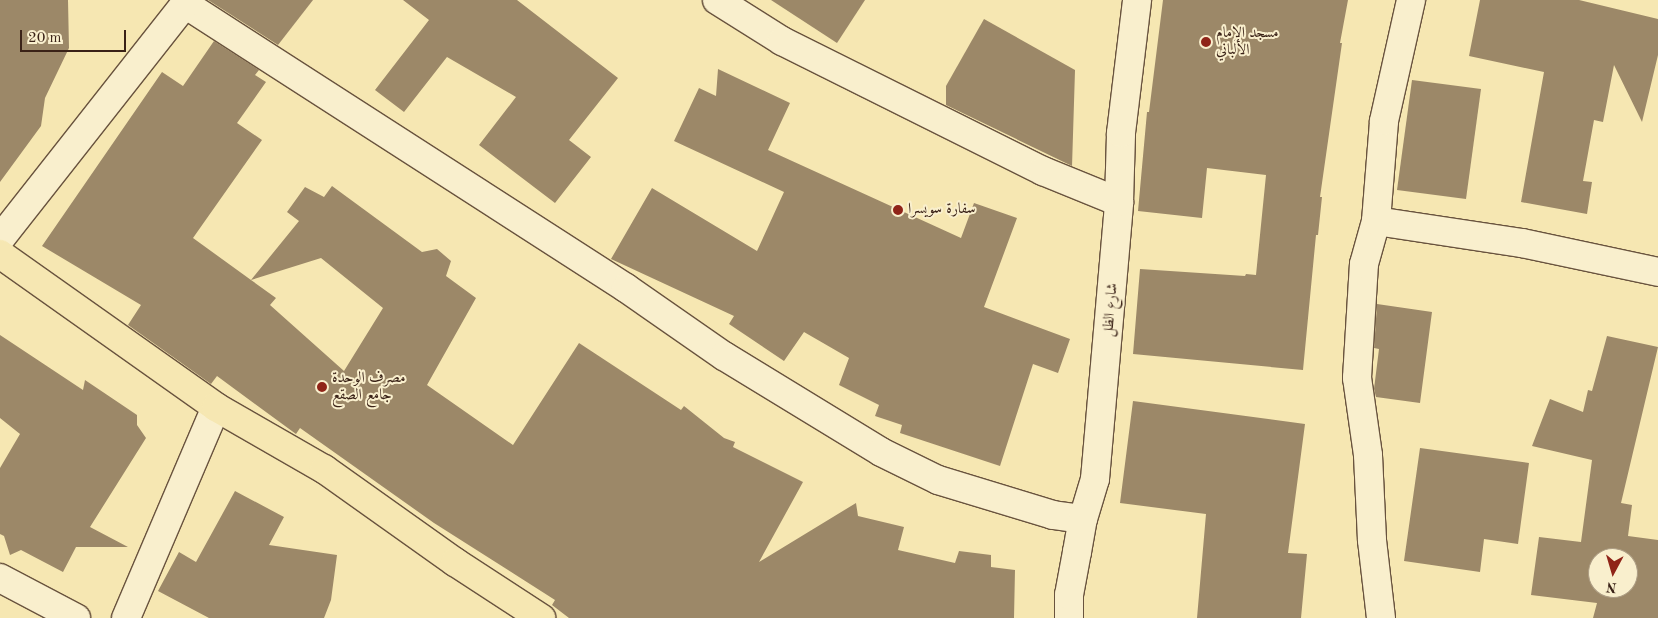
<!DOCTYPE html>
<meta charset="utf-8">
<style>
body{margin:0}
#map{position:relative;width:1658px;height:618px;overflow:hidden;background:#f6e7b2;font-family:"Old Standard TT",Amiri,serif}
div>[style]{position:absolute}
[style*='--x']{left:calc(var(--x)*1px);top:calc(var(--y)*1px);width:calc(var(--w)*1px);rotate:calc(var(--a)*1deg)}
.building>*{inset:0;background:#9c8868}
.roads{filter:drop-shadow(1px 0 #69533e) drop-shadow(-1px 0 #69533e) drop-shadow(0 1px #69533e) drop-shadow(0 -1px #69533e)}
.minor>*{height:28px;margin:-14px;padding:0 14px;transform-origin:14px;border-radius:14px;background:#f9efcd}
.major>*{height:28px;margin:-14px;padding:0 14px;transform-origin:14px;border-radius:14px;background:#f6e7b2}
.dots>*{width:14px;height:14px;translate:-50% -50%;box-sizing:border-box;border:2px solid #f9efcd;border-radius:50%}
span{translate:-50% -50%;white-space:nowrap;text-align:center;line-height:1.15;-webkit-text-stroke:4px #f9efcd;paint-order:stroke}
.poi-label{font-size:15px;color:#3a2217}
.left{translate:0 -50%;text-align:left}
.street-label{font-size:15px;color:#3a2217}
.north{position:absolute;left:1588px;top:548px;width:50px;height:50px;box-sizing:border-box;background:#f9efcd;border:1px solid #ad9d84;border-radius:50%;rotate:186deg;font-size:14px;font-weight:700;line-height:20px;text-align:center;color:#3a2217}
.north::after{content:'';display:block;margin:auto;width:18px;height:22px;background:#8f2418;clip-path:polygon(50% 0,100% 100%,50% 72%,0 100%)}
.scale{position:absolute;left:20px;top:30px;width:106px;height:22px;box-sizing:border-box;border:2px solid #3a2217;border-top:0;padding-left:6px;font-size:15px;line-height:18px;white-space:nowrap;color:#3a2217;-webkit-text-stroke:4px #f9efcd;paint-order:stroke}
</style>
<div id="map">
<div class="building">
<div style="clip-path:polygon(0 0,68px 0,69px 48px,45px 98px,41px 126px,0 182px)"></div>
<div style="clip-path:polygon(208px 0,313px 0,278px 45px)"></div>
<div style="clip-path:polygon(403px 0,517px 0,618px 78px,569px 140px,591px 157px,555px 203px,479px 145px,516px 97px,447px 57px,404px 112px,375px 90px,429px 20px)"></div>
<div style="clip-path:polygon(771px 0,865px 0,837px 43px)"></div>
<div style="clip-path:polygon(1163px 0,1348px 0,1340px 43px,1342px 43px,1320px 197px,1322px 197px,1318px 235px,1316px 235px,1303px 370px,1133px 354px,1140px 269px,1245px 276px,1246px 274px,1256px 275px,1266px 175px,1207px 168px,1202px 218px,1138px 211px,1147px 112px,1149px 112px)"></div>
<div style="clip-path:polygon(1480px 0,1579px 0,1658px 19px,1658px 55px,1642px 122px,1614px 65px,1603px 122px,1594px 120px,1583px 181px,1592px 182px,1587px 214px,1521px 202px,1544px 72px,1469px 56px)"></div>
<div style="clip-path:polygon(984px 19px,1075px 70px,1072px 166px,946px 105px,946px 86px)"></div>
<div style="clip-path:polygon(evenodd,214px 41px,259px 70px,255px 75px,266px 82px,237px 123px,262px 140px,193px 238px,251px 280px,299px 221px,287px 212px,305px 187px,324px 197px,332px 186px,422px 252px,437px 249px,451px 261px,446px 276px,476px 298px,427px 385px,513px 445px,579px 343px,681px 410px,684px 406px,724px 438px,735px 442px,733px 447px,803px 482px,759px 562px,856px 503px,858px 516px,904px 527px,898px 550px,955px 563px,959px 551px,991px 555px,991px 567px,1015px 570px,1014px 618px,569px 618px,552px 605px,555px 600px,434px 523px,300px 428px,296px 434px,217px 376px,211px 384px,128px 325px,141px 305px,42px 246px,162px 72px,183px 86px,214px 41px,321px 258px,383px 308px,344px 371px,270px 305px,276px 298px,251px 280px,321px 258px)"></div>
<div style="clip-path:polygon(718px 69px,790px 103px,768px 150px,961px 238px,974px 203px,1017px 218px,984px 307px,1070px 339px,1058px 373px,1033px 364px,1000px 466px,900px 433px,902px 425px,875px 416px,879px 405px,839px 385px,849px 358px,804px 332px,784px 361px,729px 324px,734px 316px,611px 259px,652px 188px,757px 251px,784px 192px,674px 141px,699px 88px,716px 96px)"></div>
<div style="clip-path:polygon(1412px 80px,1481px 89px,1466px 199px,1397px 190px)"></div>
<div style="clip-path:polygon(1377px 304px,1432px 312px,1420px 403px,1376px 397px,1374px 389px,1379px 349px,1374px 348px)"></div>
<div style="clip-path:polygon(0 335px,83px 390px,85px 380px,137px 415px,137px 425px,146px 438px,90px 527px,128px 547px,76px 547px,63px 572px,21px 550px,10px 555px,4px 536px,0 534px,0 468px,20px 434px,0 418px)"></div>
<div style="clip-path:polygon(evenodd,1607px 336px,1658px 347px,1621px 503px,1632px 505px,1628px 536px,1658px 540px,1658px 618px,1593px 618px,1597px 603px,1531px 595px,1539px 537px,1581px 542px,1592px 460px,1532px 446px,1550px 399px,1583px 412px,1588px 390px,1592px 391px,1607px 336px,1598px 558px,1628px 558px,1628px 588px,1598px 588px,1598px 558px)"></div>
<div style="clip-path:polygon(1133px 401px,1305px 424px,1288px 553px,1307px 554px,1301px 618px,1197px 618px,1206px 514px,1120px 503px)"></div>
<div style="clip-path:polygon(1420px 448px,1529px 463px,1518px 544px,1484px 539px,1480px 572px,1404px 561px)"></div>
<div style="clip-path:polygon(235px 491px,284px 517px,269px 545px,337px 555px,331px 600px,324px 618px,209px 618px,158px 591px,179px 552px,196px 562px)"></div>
</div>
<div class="roads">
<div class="minor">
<div style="--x:717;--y:0;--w:77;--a:32.2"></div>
<div style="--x:782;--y:41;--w:292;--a:26.5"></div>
<div style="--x:1043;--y:171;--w:82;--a:22.2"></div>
<div style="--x:185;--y:4;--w:525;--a:32.78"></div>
<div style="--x:626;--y:288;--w:119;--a:34.8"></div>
<div style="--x:724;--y:356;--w:184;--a:31.4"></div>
<div style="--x:881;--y:452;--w:64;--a:26.2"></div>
<div style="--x:938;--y:480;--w:120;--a:16.9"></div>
<div style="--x:1053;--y:515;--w:30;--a:8"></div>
<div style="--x:1376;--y:221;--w:148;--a:8.6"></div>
<div style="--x:1522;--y:243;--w:139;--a:12"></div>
<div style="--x:0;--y:239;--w:304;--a:-51.8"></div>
<div style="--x:0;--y:578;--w:86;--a:27.8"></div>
<div style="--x:126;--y:618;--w:229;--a:-66.9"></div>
<div style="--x:1069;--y:618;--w:23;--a:-90"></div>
<div style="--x:1069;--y:595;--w:44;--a:-79.5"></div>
<div style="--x:1077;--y:552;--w:34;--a:-80"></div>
<div style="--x:1083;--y:519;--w:42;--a:-73.3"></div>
<div style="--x:1095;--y:479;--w:278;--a:-85"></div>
<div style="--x:1119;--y:202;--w:69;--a:-88.3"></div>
<div style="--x:1121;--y:133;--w:134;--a:-83.1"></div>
<div style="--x:1381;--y:618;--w:79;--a:-96.6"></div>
<div style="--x:1372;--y:540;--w:85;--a:-92.7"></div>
<div style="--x:1368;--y:455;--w:78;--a:-98.1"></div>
<div style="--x:1357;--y:378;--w:114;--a:-86.5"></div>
<div style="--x:1364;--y:264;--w:45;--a:-74.4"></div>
<div style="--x:1376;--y:221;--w:100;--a:-85.4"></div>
<div style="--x:1384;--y:121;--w:124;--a:-77.4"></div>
</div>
<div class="major">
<div style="--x:0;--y:254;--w:265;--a:35.3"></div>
<div style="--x:216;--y:407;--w:125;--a:29.9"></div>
<div style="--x:324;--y:469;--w:161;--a:35.4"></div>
<div style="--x:455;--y:562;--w:103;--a:33.1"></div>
</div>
</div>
<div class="dots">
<div style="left:1206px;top:42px;background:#8f2418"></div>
<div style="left:898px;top:210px;background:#8f2418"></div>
<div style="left:322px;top:387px;background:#8f2418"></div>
</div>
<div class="poi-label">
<span class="left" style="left:1216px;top:42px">مسجد الإمام<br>الألباني</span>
<span class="left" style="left:908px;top:210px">سفارة سويسرا</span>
<span class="left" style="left:332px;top:387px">مصرف الوحدة<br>جامع الصقع</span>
</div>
<div class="street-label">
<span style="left:1111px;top:310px;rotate:-85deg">شارع الظل</span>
</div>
<div class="north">N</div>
<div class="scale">20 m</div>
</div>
